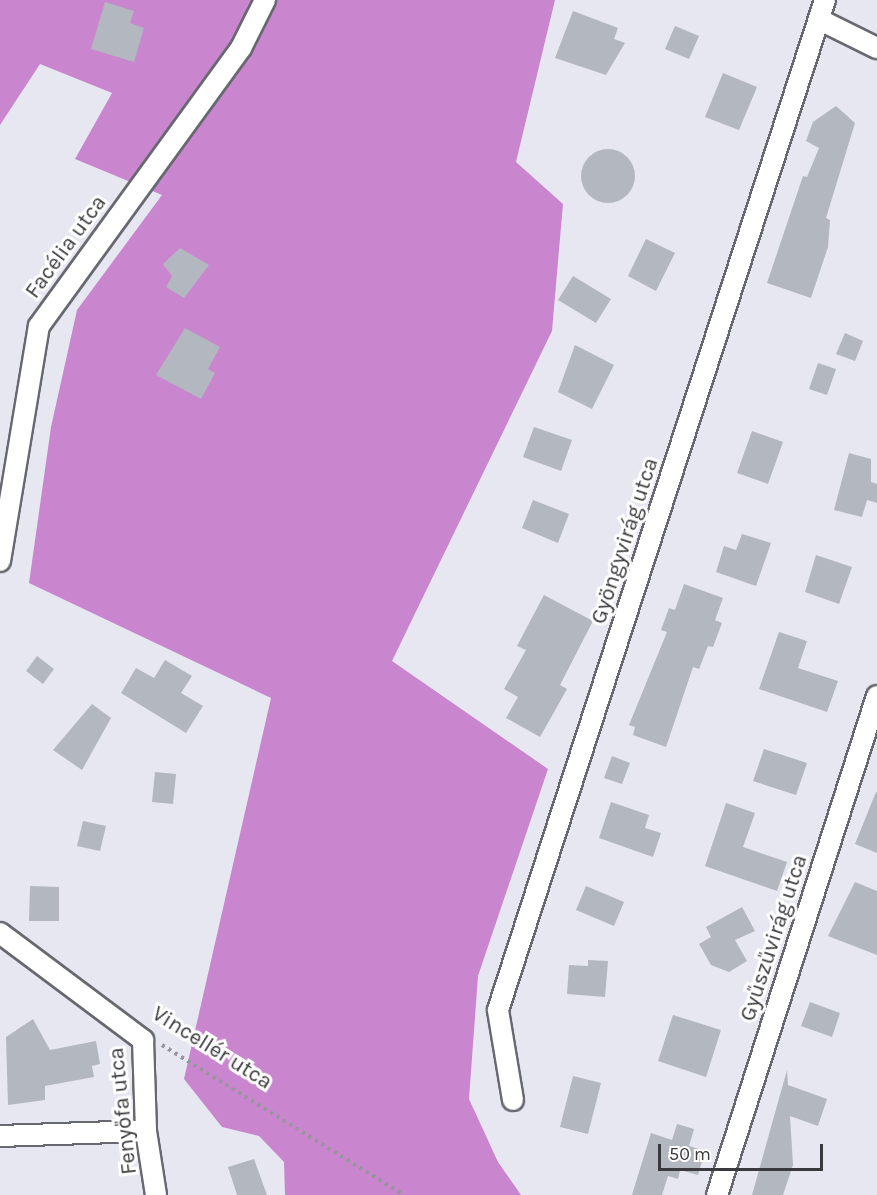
<!DOCTYPE html>
<meta charset="utf-8">
<style>
body{margin:0}
#map{position:relative;width:877px;height:1195px;overflow:hidden;background:#e7e7f1;font-family:Karla,sans-serif}
div>[style]{position:absolute}
[style*='--x']{left:calc(var(--x)*1px);top:calc(var(--y)*1px);width:calc(var(--w)*1px);rotate:calc(var(--a)*1deg)}
.forest>*{inset:0;background:#c986cf}
.building>*{inset:0;background:#b3b7bf}
.round{border-radius:50%}
.path>*{height:4px;margin-top:-2px;transform-origin:0;background:repeating-linear-gradient(90deg,#95959c 0 3px,transparent 0 7.5px)}
.roads{filter:drop-shadow(2px 0 #676870) drop-shadow(-2px 0 #676870) drop-shadow(0 2px #676870) drop-shadow(0 -2px #676870)}
.minor>*{height:20px;margin:-10px;padding:0 10px;transform-origin:10px;border-radius:10px;background:#fff}
span{translate:-50% -50%;white-space:nowrap;text-align:center;line-height:1.15;-webkit-text-stroke:6px #fff;paint-order:stroke}
.street-label{font-size:22px;color:#3a3a3e}
.scale{position:absolute;left:658px;top:1144px;width:165px;height:27px;box-sizing:border-box;border:3px solid #3a3a3e;border-top:0;padding-left:8px;font-size:18px;line-height:21px;white-space:nowrap;color:#3a3a3e;-webkit-text-stroke:4px #fff;paint-order:stroke}
</style>
<div id="map">
<div class="forest">
<div style="clip-path:polygon(0 0,555px 0,516px 162px,563px 204px,552px 331px,392px 661px,548px 769px,478px 976px,469px 1099px,498px 1162px,521px 1195px,285px 1195px,284px 1162px,259px 1136px,222px 1127px,184px 1079px,271px 698px,29px 583px,51px 427px,77px 310px,162px 195px,75px 159px,112px 93px,40px 64px,0 125px)"></div>
</div>
<div class="building">
<div style="clip-path:polygon(105px 2px,134px 11px,130px 23px,144px 28px,134px 62px,91px 49px)"></div>
<div style="clip-path:polygon(573px 11px,618px 28px,614px 39px,625px 43px,606px 75px,555px 58px)"></div>
<div style="clip-path:polygon(675px 26px,699px 36px,689px 59px,665px 49px)"></div>
<div style="clip-path:polygon(723px 73px,757px 87px,739px 130px,705px 117px)"></div>
<div style="clip-path:polygon(836px 106px,855px 123px,826px 218px,830px 220px,828px 247px,811px 298px,767px 283px,803px 176px,807px 177px,819px 148px,806px 141px,813px 122px)"></div>
<div class="round" style="left:581px;top:149px;width:54px;height:54px"></div>
<div style="clip-path:polygon(646px 239px,675px 253px,656px 291px,628px 276px)"></div>
<div style="clip-path:polygon(180px 248px,209px 265px,184px 298px,166px 287px,172px 276px,163px 264px)"></div>
<div style="clip-path:polygon(573px 276px,611px 299px,596px 323px,558px 300px)"></div>
<div style="clip-path:polygon(185px 328px,220px 347px,208px 369px,215px 373px,201px 399px,156px 375px)"></div>
<div style="clip-path:polygon(845px 333px,863px 341px,855px 361px,836px 354px)"></div>
<div style="clip-path:polygon(575px 345px,614px 365px,592px 409px,558px 392px)"></div>
<div style="clip-path:polygon(818px 363px,836px 369px,827px 395px,809px 389px)"></div>
<div style="clip-path:polygon(534px 427px,572px 440px,561px 471px,523px 457px)"></div>
<div style="clip-path:polygon(752px 431px,783px 442px,768px 484px,737px 473px)"></div>
<div style="clip-path:polygon(849px 453px,871px 459px,871px 482px,877px 484px,877px 503px,867px 500px,862px 517px,834px 510px)"></div>
<div style="clip-path:polygon(533px 500px,569px 514px,558px 543px,522px 528px)"></div>
<div style="clip-path:polygon(742px 534px,771px 543px,756px 586px,716px 572px,724px 546px,736px 550px)"></div>
<div style="clip-path:polygon(816px 555px,852px 567px,839px 604px,805px 592px)"></div>
<div style="clip-path:polygon(684px 584px,723px 598px,715px 620px,722px 623px,713px 647px,708px 646px,699px 669px,693px 667px,666px 747px,633px 735px,635px 727px,629px 725px,667px 632px,661px 630px,669px 608px,675px 610px)"></div>
<div style="clip-path:polygon(544px 595px,593px 621px,560px 685px,567px 689px,540px 737px,506px 718px,518px 697px,504px 689px,526px 650px,517px 646px)"></div>
<div style="clip-path:polygon(779px 632px,807px 641px,798px 668px,838px 681px,827px 712px,759px 689px)"></div>
<div style="clip-path:polygon(37px 656px,54px 669px,43px 684px,26px 671px)"></div>
<div style="clip-path:polygon(165px 660px,192px 676px,181px 693px,203px 706px,186px 733px,121px 693px,136px 668px,154px 678px)"></div>
<div style="clip-path:polygon(92px 704px,111px 718px,82px 770px,53px 750px)"></div>
<div style="clip-path:polygon(764px 749px,807px 763px,796px 795px,753px 781px)"></div>
<div style="clip-path:polygon(612px 756px,630px 763px,622px 784px,604px 778px)"></div>
<div style="clip-path:polygon(155px 772px,176px 774px,173px 804px,152px 802px)"></div>
<div style="clip-path:polygon(876px 792px,877px 793px,877px 853px,855px 844px)"></div>
<div style="clip-path:polygon(611px 802px,649px 815px,645px 828px,661px 833px,653px 857px,599px 838px)"></div>
<div style="clip-path:polygon(726px 803px,755px 813px,743px 847px,787px 862px,777px 891px,705px 866px)"></div>
<div style="clip-path:polygon(83px 821px,106px 826px,100px 851px,77px 846px)"></div>
<div style="clip-path:polygon(855px 882px,877px 891px,877px 955px,828px 936px)"></div>
<div style="clip-path:polygon(30px 886px,59px 887px,59px 921px,29px 921px)"></div>
<div style="clip-path:polygon(586px 886px,624px 902px,614px 926px,576px 910px)"></div>
<div style="clip-path:polygon(742px 907px,755px 931px,735px 940px,747px 961px,729px 972px,711px 965px,699px 944px,711px 937px,706px 927px)"></div>
<div style="clip-path:polygon(588px 960px,608px 961px,605px 997px,567px 994px,569px 965px,588px 966px)"></div>
<div style="clip-path:polygon(810px 1002px,840px 1013px,832px 1037px,801px 1026px)"></div>
<div style="clip-path:polygon(673px 1015px,721px 1030px,706px 1077px,658px 1061px)"></div>
<div style="clip-path:polygon(33px 1019px,50px 1050px,96px 1041px,100px 1064px,92px 1066px,94px 1077px,45px 1086px,45px 1100px,8px 1105px,6px 1037px)"></div>
<div style="clip-path:polygon(787px 1070px,788px 1085px,827px 1099px,818px 1126px,790px 1116px,793px 1165px,783px 1195px,752px 1195px)"></div>
<div style="clip-path:polygon(573px 1076px,601px 1083px,588px 1134px,560px 1127px)"></div>
<div style="clip-path:polygon(677px 1124px,694px 1129px,689px 1146px,705px 1151px,698px 1175px,680px 1170px,678px 1179px,668px 1176px,662px 1195px,632px 1195px,651px 1133px,672px 1140px)"></div>
<div style="clip-path:polygon(254px 1159px,267px 1195px,237px 1195px,228px 1167px)"></div>
</div>
<div class="path">
<div style="--x:162;--y:1045;--w:285;--a:31.8"></div>
</div>
<div class="roads">
<div class="minor">
<div style="--x:820;--y:20;--w:64;--a:26.2"></div>
<div style="--x:0;--y:561;--w:238;--a:-80.6"></div>
<div style="--x:39;--y:326;--w:344;--a:-54"></div>
<div style="--x:241;--y:48;--w:54;--a:-63.4"></div>
<div style="--x:0;--y:933;--w:179;--a:36.8"></div>
<div style="--x:143;--y:1040;--w:91;--a:88.1"></div>
<div style="--x:146;--y:1131;--w:65;--a:81.1"></div>
<div style="--x:513;--y:1100;--w:91;--a:-99.5"></div>
<div style="--x:498;--y:1010;--w:1062;--a:-72.06"></div>
<div style="--x:0;--y:1136;--w:146;--a:-2"></div>
<div style="--x:717;--y:1195;--w:524;--a:-72.22"></div>
</div>
</div>
<div class="street-label">
<span style="left:66px;top:247px;rotate:-54deg">Facélia utca</span>
<span style="left:625px;top:541px;rotate:-72deg">Gyöngyvirág utca</span>
<span style="left:774px;top:938px;rotate:-72deg">Gyűszűvirág utca</span>
<span style="left:212px;top:1048px;rotate:32deg">Vincellér utca</span>
<span style="left:123px;top:1111px;rotate:-96deg">Fenyőfa utca</span>
</div>
<div class="scale">50 m</div>
</div>
